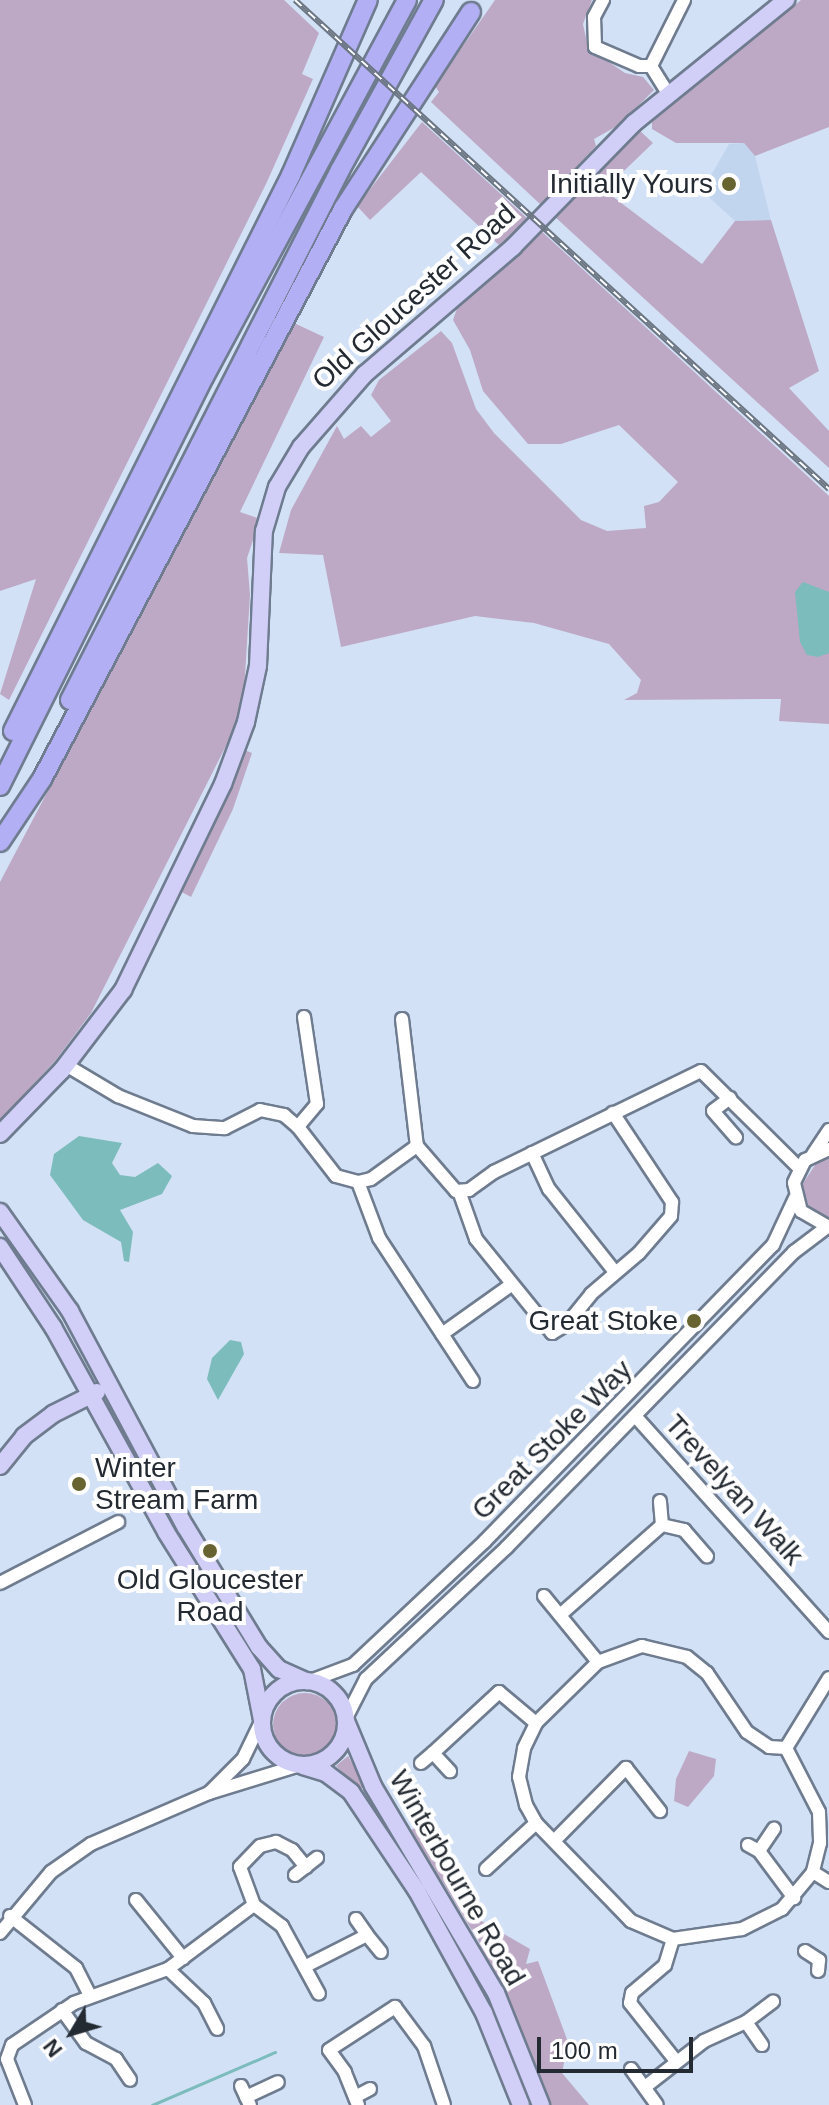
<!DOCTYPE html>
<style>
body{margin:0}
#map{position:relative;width:829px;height:2105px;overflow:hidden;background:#d2e1f6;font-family:Arial,sans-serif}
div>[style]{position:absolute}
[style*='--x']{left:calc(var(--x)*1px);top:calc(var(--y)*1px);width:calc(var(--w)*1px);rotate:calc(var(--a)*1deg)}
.built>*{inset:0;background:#c1d5ef}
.green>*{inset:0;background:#bda9c5}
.round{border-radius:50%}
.water>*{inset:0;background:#7cbcbc}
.stream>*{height:3px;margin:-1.5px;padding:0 1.5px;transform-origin:1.5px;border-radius:1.5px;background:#7cbcbc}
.roads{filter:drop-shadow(2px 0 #6f7c8f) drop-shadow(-2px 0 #6f7c8f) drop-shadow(0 2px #6f7c8f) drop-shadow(0 -2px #6f7c8f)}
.minor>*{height:12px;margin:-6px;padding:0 6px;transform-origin:6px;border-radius:6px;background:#fff}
.major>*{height:16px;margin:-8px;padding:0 8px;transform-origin:8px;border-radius:8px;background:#d1cff8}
.major>.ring{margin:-8px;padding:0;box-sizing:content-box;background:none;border:16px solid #d1cff8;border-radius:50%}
.highway>*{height:18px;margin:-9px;padding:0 9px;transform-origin:9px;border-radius:9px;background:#b2aff4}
.rail>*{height:6px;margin-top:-3px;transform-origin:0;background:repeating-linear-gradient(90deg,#fff 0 9px,#6c7683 0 18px);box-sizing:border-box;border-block:2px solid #6c7683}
.dots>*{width:22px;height:22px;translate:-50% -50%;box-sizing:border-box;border:4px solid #fff;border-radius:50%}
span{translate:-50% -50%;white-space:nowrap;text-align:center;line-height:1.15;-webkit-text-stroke:8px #fff;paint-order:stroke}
.poi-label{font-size:28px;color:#242a32}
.right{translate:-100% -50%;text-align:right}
.left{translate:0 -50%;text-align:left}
.street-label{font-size:28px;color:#242a32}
.north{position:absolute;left:32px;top:1993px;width:80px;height:80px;-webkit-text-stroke:6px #fff;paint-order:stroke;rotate:232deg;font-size:22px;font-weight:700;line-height:32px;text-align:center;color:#242a32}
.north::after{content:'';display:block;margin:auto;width:28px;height:36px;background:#242a32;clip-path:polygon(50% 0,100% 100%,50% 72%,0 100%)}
.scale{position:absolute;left:537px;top:2037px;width:156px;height:36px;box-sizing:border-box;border:4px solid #242a32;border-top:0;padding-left:10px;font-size:24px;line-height:28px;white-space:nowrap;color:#242a32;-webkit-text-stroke:6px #fff;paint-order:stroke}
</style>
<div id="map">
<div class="built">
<div style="clip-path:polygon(744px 143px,755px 156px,771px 220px,735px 221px,702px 191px,729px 144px)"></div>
</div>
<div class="green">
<div style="clip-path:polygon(0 0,284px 0,319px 33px,302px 74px,313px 79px,266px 184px,9px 700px,0 694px,36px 579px,0 591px)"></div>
<div style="clip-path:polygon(495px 0,592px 0,583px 24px,588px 48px,625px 73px,643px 77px,654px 90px,619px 125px,594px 139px,596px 146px,541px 205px,431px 102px,439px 92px,435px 86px)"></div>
<div style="clip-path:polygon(801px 0,829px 0,829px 127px,755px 156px,744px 143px,676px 143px,652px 129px,652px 122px)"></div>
<div style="clip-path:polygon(422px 122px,528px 219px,499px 245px,421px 172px,370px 220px,357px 206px)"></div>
<div style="clip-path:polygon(638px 129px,653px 143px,604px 190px,702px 264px,735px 221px,771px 220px,819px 371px,789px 388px,829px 431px,829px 468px,554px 216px)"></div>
<div style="clip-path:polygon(539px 229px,829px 496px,829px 724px,779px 721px,781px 699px,624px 700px,637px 693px,641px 680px,609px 644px,534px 623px,475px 616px,341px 647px,323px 555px,279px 553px,291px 510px,337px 426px,344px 439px,361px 426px,371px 437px,391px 421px,371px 395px,379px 380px,441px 331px,452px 343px,476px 409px,494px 433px,581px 520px,607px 531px,646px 528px,644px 506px,659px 502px,678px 482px,619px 425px,561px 444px,528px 444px,483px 391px,470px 350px,453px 320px,459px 303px)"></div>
<div style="clip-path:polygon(294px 323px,324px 337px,240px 512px,260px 519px,247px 558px,250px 595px,244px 691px,234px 730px,91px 1013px,55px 1061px,0 1120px,0 882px)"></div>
<div style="clip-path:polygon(242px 749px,252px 753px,233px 809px,191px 897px,176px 889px)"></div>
<div style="clip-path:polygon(829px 1158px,829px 1219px,809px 1207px,802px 1185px,817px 1162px)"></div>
<div style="clip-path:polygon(124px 1419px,252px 1646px,249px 1648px,114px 1424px)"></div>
<div class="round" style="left:273px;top:1693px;width:64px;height:64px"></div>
<div style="clip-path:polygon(689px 1751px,716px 1759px,714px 1776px,688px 1807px,674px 1801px,676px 1779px)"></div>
<div style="clip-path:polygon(348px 1756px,365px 1786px,360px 1790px,336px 1766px)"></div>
<div style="clip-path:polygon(370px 1795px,492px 1999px,535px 2105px,528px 2105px,476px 1982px,366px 1798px)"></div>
<div style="clip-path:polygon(415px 1828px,471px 1915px,530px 1949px,526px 1964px,538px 1961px,568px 2042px,562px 2073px,589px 2105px,551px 2105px,479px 1942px,411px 1830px)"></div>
</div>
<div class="water">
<div style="clip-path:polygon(803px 582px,829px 592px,829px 653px,818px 657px,807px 655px,800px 642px,795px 592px)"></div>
<div style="clip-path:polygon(79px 1136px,122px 1143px,112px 1163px,120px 1175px,135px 1177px,158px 1163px,172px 1176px,162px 1194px,120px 1210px,133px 1232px,129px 1262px,124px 1261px,121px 1242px,83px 1220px,50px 1175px,54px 1154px)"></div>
<div style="clip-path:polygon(230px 1340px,241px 1342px,244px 1354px,218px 1400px,207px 1379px,212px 1358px)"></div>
</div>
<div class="stream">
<div style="--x:152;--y:2105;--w:134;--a:-23.3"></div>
</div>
<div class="roads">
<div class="minor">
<div style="--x:603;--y:0;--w:19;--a:118"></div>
<div style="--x:594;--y:17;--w:30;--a:88"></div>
<div style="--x:595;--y:47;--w:48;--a:23.4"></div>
<div style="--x:639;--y:66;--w:12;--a:0"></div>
<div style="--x:669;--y:95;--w:34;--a:-122"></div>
<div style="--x:651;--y:66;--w:74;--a:-63.4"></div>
<div style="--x:304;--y:1017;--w:88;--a:81.5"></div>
<div style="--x:317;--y:1104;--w:30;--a:130"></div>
<div style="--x:298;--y:1127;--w:62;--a:52.2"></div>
<div style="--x:336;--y:1176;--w:23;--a:15"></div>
<div style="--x:358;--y:1182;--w:13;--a:-13"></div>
<div style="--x:371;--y:1179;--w:57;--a:-35.7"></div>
<div style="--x:402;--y:1019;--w:128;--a:83.3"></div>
<div style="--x:417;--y:1146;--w:60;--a:49.1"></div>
<div style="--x:456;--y:1191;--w:13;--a:-4"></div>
<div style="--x:469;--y:1190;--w:31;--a:-36"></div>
<div style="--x:494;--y:1172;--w:230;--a:-26"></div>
<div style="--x:701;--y:1071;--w:138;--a:44.7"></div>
<div style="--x:66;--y:1065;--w:61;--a:30.8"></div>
<div style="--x:118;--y:1096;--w:81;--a:21.8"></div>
<div style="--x:193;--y:1126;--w:32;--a:4"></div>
<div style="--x:225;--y:1128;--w:39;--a:-27"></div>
<div style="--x:260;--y:1110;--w:25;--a:12"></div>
<div style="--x:284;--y:1115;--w:18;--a:41"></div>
<div style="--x:730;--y:1098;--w:21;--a:143"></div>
<div style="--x:713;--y:1111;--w:35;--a:49"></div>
<div style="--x:829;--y:1149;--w:26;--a:155"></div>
<div style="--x:805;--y:1160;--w:25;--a:116"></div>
<div style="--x:794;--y:1183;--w:29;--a:76"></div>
<div style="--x:801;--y:1211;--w:32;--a:30"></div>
<div style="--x:532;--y:1153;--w:40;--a:65"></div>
<div style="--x:549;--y:1189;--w:106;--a:51.5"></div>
<div style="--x:813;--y:1154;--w:29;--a:-56"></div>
<div style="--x:358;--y:1182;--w:60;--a:69.4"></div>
<div style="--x:379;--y:1238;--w:171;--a:56.7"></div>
<div style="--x:459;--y:1191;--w:51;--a:70.5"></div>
<div style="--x:476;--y:1239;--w:121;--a:51"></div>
<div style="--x:552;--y:1333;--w:17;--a:-31"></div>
<div style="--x:567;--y:1324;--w:38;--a:-51"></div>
<div style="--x:591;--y:1294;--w:63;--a:-40.5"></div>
<div style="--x:639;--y:1253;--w:49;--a:-49.1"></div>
<div style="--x:671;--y:1216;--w:14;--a:-86"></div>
<div style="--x:672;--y:1202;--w:107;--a:-123.5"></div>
<div style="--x:442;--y:1334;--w:85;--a:-35.4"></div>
<div style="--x:636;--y:1417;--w:289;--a:48.1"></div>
<div style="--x:662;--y:1525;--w:23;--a:13"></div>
<div style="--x:684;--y:1530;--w:35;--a:49"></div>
<div style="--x:0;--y:1583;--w:133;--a:-27.3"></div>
<div style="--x:544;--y:1596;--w:85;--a:50.7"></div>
<div style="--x:560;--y:1615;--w:136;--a:-41.4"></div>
<div style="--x:662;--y:1525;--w:24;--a:-95"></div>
<div style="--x:642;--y:1646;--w:46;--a:13.7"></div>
<div style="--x:687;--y:1657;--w:26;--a:39"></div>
<div style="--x:707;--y:1673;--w:71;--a:55.9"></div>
<div style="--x:747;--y:1732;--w:27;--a:34"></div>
<div style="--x:769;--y:1747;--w:17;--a:3"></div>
<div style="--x:786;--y:1748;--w:72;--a:62.7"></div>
<div style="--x:819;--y:1812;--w:31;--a:88"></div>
<div style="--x:820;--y:1843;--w:30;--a:104"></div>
<div style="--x:813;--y:1872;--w:48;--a:130"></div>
<div style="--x:782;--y:1909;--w:45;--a:153.4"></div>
<div style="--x:742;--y:1929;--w:70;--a:171.8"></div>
<div style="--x:673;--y:1939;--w:46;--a:-156.8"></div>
<div style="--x:631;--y:1921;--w:136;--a:-134.1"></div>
<div style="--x:536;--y:1823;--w:21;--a:-119"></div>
<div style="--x:526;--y:1805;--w:29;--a:-104"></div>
<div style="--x:519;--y:1777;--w:29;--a:-80"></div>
<div style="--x:524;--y:1748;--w:28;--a:-64"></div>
<div style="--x:536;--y:1723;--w:87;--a:-44.5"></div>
<div style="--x:598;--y:1662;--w:47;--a:-20"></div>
<div style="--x:310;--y:1681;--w:46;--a:-20.4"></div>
<div style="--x:353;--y:1665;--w:181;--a:-43.2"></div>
<div style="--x:485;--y:1541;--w:413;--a:-45.8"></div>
<div style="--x:773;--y:1245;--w:52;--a:-64.9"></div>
<div style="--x:346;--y:1718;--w:44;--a:-62.9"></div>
<div style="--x:366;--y:1679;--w:193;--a:-43.1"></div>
<div style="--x:507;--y:1547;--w:412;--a:-45.8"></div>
<div style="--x:794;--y:1252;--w:41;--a:-37.1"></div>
<div style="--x:786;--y:1748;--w:82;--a:-58.4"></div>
<div style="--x:433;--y:1753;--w:90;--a:-42.7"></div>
<div style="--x:499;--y:1692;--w:48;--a:40"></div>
<div style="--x:421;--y:1763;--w:16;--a:-40"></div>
<div style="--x:433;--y:1753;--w:25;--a:47"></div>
<div style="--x:209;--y:1793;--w:48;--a:-45"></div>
<div style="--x:243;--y:1759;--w:41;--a:-64.1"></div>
<div style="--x:556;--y:1839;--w:100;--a:-45.4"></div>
<div style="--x:626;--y:1768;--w:55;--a:51.7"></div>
<div style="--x:748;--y:1845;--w:13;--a:29"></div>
<div style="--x:759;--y:1851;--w:59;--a:53.3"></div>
<div style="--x:759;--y:1851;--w:27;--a:-56"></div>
<div style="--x:306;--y:1867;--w:22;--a:-129"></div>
<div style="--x:292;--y:1850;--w:18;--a:-153"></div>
<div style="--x:276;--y:1842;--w:16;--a:166"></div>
<div style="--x:260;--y:1846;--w:29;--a:134"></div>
<div style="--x:240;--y:1867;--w:40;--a:69.8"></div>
<div style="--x:254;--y:1905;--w:35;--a:37"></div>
<div style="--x:282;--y:1926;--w:77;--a:61.4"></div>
<div style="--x:486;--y:1869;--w:68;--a:-42.6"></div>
<div style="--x:813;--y:1872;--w:19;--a:32"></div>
<div style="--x:295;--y:1875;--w:28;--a:-38"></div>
<div style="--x:136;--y:1900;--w:75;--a:51"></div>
<div style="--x:10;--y:1916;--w:84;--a:38.2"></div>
<div style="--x:76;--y:1968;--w:31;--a:63"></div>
<div style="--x:356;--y:1919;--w:19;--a:55"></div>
<div style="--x:0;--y:1933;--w:80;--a:-50.1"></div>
<div style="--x:51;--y:1872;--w:49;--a:-35"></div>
<div style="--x:91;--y:1844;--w:129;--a:-23.4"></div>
<div style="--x:209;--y:1793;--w:95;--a:-17.1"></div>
<div style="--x:673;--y:1939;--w:27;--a:107"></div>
<div style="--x:665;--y:1965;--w:43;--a:139.7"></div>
<div style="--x:632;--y:1993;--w:10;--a:101"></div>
<div style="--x:630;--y:2003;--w:74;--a:51.6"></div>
<div style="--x:805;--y:1951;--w:17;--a:33"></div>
<div style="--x:819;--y:1960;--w:11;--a:95"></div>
<div style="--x:306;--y:1966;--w:68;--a:-26.9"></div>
<div style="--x:367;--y:1935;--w:22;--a:51"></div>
<div style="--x:168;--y:1969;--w:50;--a:43.4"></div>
<div style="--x:204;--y:2003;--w:29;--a:63"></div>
<div style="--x:62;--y:2010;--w:41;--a:54"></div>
<div style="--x:86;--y:2043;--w:34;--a:28"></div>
<div style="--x:116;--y:2059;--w:25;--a:56"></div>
<div style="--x:762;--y:2045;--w:28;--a:-125"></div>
<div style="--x:746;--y:2022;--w:34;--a:-37"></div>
<div style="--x:631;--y:2069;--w:44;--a:54.2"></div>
<div style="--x:241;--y:2086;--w:21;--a:65"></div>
<div style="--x:645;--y:2087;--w:75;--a:-37.9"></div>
<div style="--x:704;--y:2041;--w:46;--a:-24.3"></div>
<div style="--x:246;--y:2097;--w:35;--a:-25"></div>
<div style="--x:355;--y:2097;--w:17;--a:-28"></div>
<div style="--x:25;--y:2105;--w:49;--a:-111.4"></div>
<div style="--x:7;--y:2059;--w:15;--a:-70"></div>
<div style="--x:12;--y:2045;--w:75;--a:-34.1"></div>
<div style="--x:74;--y:2003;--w:100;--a:-19.9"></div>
<div style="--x:168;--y:1969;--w:107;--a:-36.7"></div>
<div style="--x:358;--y:2105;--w:35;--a:-112"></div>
<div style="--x:345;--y:2072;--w:27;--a:-126"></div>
<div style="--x:329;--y:2050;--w:79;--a:-33.1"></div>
<div style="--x:395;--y:2007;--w:49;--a:53.4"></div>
<div style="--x:424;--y:2046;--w:62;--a:71.3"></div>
</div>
<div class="major">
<div style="--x:0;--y:1134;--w:89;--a:-45.9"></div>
<div style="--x:62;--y:1070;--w:101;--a:-52.7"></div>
<div style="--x:123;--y:990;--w:229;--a:-64.1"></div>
<div style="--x:223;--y:784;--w:66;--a:-69.6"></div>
<div style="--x:246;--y:722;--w:57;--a:-77.9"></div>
<div style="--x:258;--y:666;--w:135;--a:-87.5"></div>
<div style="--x:264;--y:531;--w:46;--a:-73.5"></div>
<div style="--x:277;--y:487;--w:47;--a:-59"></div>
<div style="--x:301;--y:447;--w:97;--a:-48.8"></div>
<div style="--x:365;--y:374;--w:195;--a:-40.6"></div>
<div style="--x:513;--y:247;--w:173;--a:-45.7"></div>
<div style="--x:634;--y:123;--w:196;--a:-39"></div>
<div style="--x:0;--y:1212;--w:121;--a:54.7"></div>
<div style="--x:70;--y:1311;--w:244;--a:61.9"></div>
<div style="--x:185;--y:1526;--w:142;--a:58.6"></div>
<div style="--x:259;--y:1647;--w:30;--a:48"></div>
<div style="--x:279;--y:1669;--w:30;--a:24"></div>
<div style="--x:0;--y:1247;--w:96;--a:56.5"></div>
<div style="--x:53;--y:1327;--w:234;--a:61.1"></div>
<div style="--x:166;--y:1532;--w:162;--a:57.9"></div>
<div style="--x:252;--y:1669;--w:52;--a:78.9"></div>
<div style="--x:0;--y:1466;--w:38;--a:-51"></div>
<div style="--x:24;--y:1436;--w:36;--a:-37"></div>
<div style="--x:53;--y:1414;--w:49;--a:-26.6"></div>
<div class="ring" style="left:262px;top:1681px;width:68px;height:68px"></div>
<div style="--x:346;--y:1721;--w:70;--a:67.4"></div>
<div style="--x:373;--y:1786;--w:241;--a:59.3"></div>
<div style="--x:496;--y:1993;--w:121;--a:68.1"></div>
<div style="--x:303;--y:1766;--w:24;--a:17"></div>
<div style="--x:326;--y:1773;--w:31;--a:37"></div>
<div style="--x:351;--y:1792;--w:119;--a:56.3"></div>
<div style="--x:417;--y:1891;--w:139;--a:61.2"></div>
<div style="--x:484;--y:2013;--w:99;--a:68.1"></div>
</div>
<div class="highway">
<div style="--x:70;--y:700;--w:595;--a:-63"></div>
<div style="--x:340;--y:170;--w:194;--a:-61.1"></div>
<div style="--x:13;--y:731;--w:622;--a:-63.43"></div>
<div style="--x:291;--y:175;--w:191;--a:-66.3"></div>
<div style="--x:0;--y:786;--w:457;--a:-63.5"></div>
<div style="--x:204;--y:377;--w:428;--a:-61.7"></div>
<div style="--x:0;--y:842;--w:76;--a:-56.3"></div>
<div style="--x:42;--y:779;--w:645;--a:-62.16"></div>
<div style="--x:343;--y:209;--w:235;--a:-57"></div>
</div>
</div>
<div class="rail">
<div style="--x:295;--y:0;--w:724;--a:42.48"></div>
</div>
<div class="dots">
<div style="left:729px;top:184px;background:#676431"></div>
<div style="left:694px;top:1321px;background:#676431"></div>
<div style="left:79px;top:1484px;background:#676431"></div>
<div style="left:210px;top:1551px;background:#676431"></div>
</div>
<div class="poi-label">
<span class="right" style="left:713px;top:184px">Initially Yours</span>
<span class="right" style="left:678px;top:1321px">Great Stoke</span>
<span class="left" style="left:95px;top:1484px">Winter<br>Stream Farm</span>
<span style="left:210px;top:1596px">Old Gloucester<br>Road</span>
</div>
<div class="street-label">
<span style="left:414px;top:297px;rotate:-42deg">Old Gloucester Road</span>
<span style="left:552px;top:1440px;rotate:-45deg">Great Stoke Way</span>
<span style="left:734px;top:1490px;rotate:48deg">Trevelyan Walk</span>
<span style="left:457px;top:1878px;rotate:60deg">Winterbourne Road</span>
</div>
<div class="north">N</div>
<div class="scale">100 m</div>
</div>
